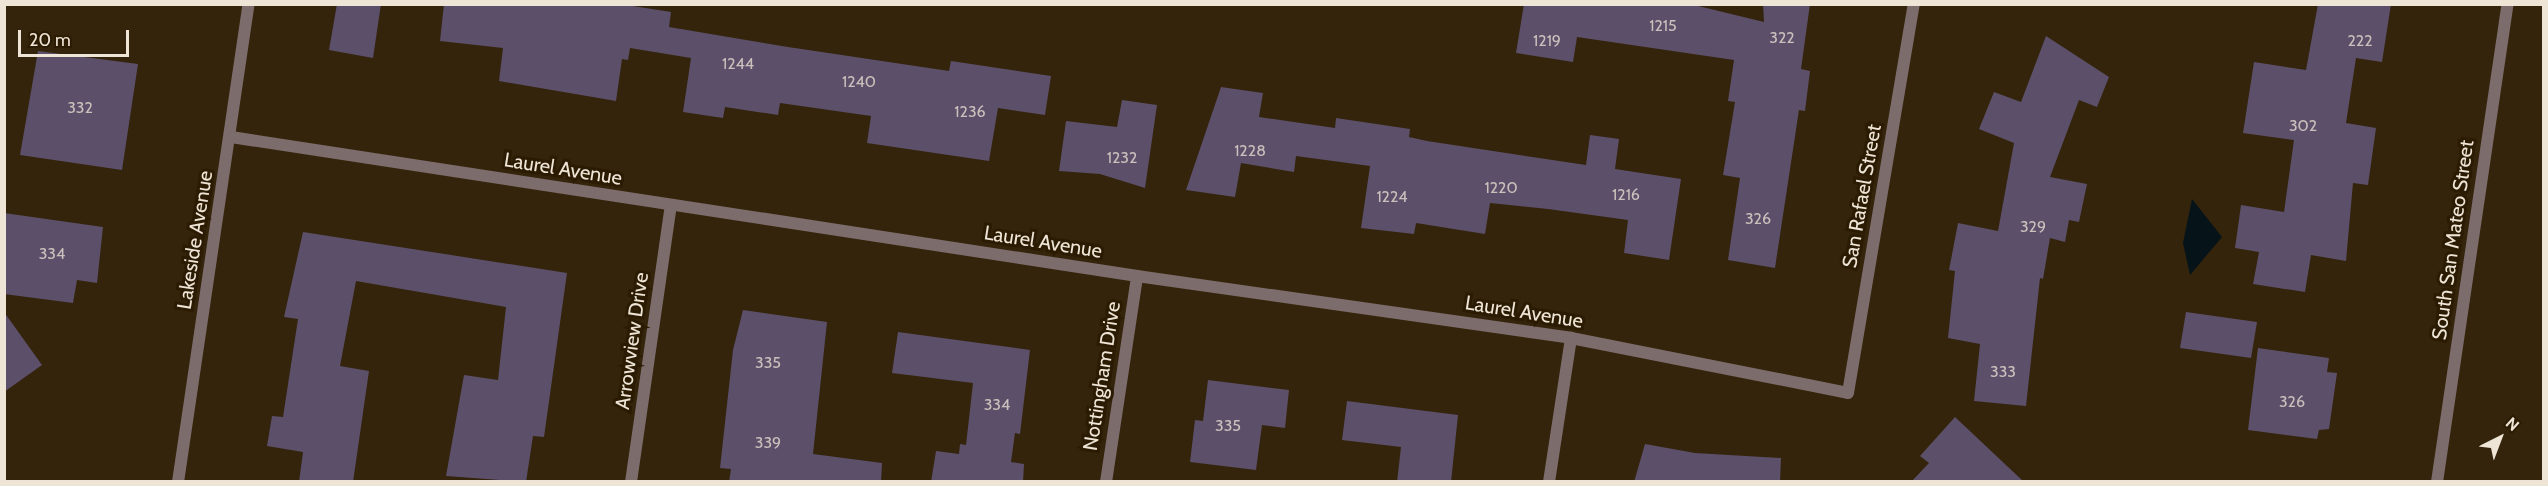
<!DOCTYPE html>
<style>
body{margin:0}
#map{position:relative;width:2548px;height:486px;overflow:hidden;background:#34240b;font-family:Cabin,sans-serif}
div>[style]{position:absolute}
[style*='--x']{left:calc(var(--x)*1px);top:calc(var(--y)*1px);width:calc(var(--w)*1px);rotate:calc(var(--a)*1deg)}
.water>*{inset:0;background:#061318}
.building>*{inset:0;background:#5b4f6a}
.minor>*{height:12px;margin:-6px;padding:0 6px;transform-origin:6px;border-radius:6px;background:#7c6c6c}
.tertiary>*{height:12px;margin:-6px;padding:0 6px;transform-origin:6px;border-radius:6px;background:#7c6c6c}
span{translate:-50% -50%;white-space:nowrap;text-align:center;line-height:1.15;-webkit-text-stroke:6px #2a1b02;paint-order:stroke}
.number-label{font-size:16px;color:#cac0bb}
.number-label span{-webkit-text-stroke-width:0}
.street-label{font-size:20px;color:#efe5d6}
.frame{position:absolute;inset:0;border:6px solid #efe5d6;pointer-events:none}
.north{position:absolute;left:2470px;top:408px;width:60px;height:60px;-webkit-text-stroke:4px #2a1b02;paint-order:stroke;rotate:42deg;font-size:16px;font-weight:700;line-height:24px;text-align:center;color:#efe5d6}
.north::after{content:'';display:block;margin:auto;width:21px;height:27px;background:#efe5d6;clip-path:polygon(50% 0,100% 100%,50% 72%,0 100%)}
.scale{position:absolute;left:18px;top:30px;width:111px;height:27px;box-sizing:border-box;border:3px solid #efe5d6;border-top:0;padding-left:8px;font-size:18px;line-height:21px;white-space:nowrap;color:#efe5d6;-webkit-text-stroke:4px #2a1b02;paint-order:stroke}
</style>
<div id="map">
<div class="water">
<div style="clip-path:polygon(2192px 199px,2222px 237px,2190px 275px,2183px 243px)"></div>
</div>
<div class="building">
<div style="clip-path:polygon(337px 4px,381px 4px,373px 58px,329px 50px)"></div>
<div style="clip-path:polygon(444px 4px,620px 4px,671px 12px,669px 27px,788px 47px,949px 71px,951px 61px,1051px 76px,1045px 115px,998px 108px,989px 161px,867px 143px,871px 116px,780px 103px,778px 115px,725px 107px,723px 118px,683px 112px,691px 58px,630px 48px,628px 60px,622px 59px,616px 101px,499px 81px,503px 48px,440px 41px)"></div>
<div style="clip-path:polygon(1524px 4px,1690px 4px,1764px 22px,1763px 4px,1810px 4px,1801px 69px,1810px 71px,1805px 111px,1799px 110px,1775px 268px,1728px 260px,1740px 178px,1723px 175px,1735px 102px,1728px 101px,1734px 60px,1577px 37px,1573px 62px,1516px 53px)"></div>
<div style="clip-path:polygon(2318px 4px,2391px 4px,2382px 62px,2356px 58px,2346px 123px,2376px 128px,2368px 185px,2353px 183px,2346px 261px,2311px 255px,2305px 292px,2253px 284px,2259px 252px,2235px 248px,2241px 205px,2284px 212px,2294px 140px,2243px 133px,2254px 62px,2306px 70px)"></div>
<div style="clip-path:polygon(2046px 36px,2109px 77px,2097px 107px,2079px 100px,2050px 177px,2087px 184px,2079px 222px,2069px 220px,2065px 242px,2050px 238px,2043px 279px,2040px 278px,2026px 406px,1974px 401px,1980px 344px,1948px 338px,1955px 271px,1949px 270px,1958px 223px,1998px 231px,2014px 143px,1979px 129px,1994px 92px,2021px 102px)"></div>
<div style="clip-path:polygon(38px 51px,138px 64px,122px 170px,20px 155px)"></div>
<div style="clip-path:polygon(1221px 87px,1263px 93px,1259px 117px,1335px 128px,1336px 118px,1410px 129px,1409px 137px,1427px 141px,1586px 165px,1590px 135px,1619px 139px,1615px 169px,1681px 179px,1669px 260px,1624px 253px,1628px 220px,1548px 209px,1490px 203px,1485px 234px,1416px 223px,1414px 234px,1361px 228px,1370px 166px,1296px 156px,1294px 172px,1241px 163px,1235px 197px,1186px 190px)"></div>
<div style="clip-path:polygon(1122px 100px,1157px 105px,1145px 188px,1100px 174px,1059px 171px,1066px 121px,1117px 127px)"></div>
<div style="clip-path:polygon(4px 213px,103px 227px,97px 283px,77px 280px,73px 303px,4px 294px)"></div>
<div style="clip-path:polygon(303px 232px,567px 273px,544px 437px,533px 436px,526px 482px,446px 476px,464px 375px,498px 380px,506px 307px,356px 281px,340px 366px,369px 371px,353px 482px,299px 482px,303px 452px,267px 446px,272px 416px,283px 417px,298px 319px,284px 317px)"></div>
<div style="clip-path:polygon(743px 310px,827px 322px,813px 454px,882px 463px,881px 482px,729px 482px,731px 469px,720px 468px,733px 350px)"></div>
<div style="clip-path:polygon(4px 312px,42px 365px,4px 392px)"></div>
<div style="clip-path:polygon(2186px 312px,2257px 322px,2251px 358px,2180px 348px)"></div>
<div style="clip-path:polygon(898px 332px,1030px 350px,1020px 434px,1015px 433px,1011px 462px,1024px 464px,1023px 482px,931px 482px,936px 451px,959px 454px,960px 444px,966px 445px,973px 383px,892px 373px)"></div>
<div style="clip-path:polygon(2258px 348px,2329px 358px,2327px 372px,2337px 373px,2329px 429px,2319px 430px,2317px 439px,2248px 430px)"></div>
<div style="clip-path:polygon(1208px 380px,1289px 390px,1285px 428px,1262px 425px,1256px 470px,1190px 462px,1195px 420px,1203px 421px)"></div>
<div style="clip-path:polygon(1347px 401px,1458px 415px,1451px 482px,1397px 482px,1401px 447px,1342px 440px)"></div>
<div style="clip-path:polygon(1955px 417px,2024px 482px,1911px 482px,1929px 463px,1920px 456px)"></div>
<div style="clip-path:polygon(1645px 444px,1695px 453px,1781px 458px,1780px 482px,1634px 482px)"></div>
</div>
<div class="minor">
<div style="--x:231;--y:137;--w:917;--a:8.72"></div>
<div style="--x:1137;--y:276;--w:438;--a:8.1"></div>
<div style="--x:1571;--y:338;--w:282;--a:11.2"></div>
<div style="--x:1848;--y:393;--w:395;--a:-80.4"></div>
<div style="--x:631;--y:482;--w:279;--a:-81.8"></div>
<div style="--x:1106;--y:482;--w:208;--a:-81.4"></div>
<div style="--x:1549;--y:482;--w:146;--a:-81.3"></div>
</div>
<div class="tertiary">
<div style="--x:178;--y:482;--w:483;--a:-81.6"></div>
<div style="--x:2437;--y:482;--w:483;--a:-81.6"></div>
</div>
<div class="number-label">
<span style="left:1663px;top:26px">1215</span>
<span style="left:1782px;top:38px">322</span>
<span style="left:1547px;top:41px">1219</span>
<span style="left:2360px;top:41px">222</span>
<span style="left:738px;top:64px">1244</span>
<span style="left:859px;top:82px">1240</span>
<span style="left:80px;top:108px">332</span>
<span style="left:970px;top:112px">1236</span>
<span style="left:2303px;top:126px">302</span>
<span style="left:1250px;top:151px">1228</span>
<span style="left:1122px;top:158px">1232</span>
<span style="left:1501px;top:188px">1220</span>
<span style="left:1626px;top:195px">1216</span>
<span style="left:1392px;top:197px">1224</span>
<span style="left:1758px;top:219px">326</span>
<span style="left:2033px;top:227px">329</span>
<span style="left:52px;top:254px">334</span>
<span style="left:768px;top:363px">335</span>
<span style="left:2003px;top:372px">333</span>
<span style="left:2292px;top:402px">326</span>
<span style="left:997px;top:405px">334</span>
<span style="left:1228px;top:426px">335</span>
<span style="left:768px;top:443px">339</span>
</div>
<div class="street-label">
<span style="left:563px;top:169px;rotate:9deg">Laurel Avenue</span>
<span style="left:1862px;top:196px;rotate:-80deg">San Rafael Street</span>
<span style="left:195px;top:240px;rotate:-81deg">Lakeside Avenue</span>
<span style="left:2453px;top:240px;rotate:-82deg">South San Mateo Street</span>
<span style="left:1043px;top:242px;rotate:9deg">Laurel Avenue</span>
<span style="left:1524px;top:312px;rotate:9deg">Laurel Avenue</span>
<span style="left:632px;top:341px;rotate:-82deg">Arrowview Drive</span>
<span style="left:1102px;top:376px;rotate:-81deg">Nottingham Drive</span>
</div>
<div class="frame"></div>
<div class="north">N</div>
<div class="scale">20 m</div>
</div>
